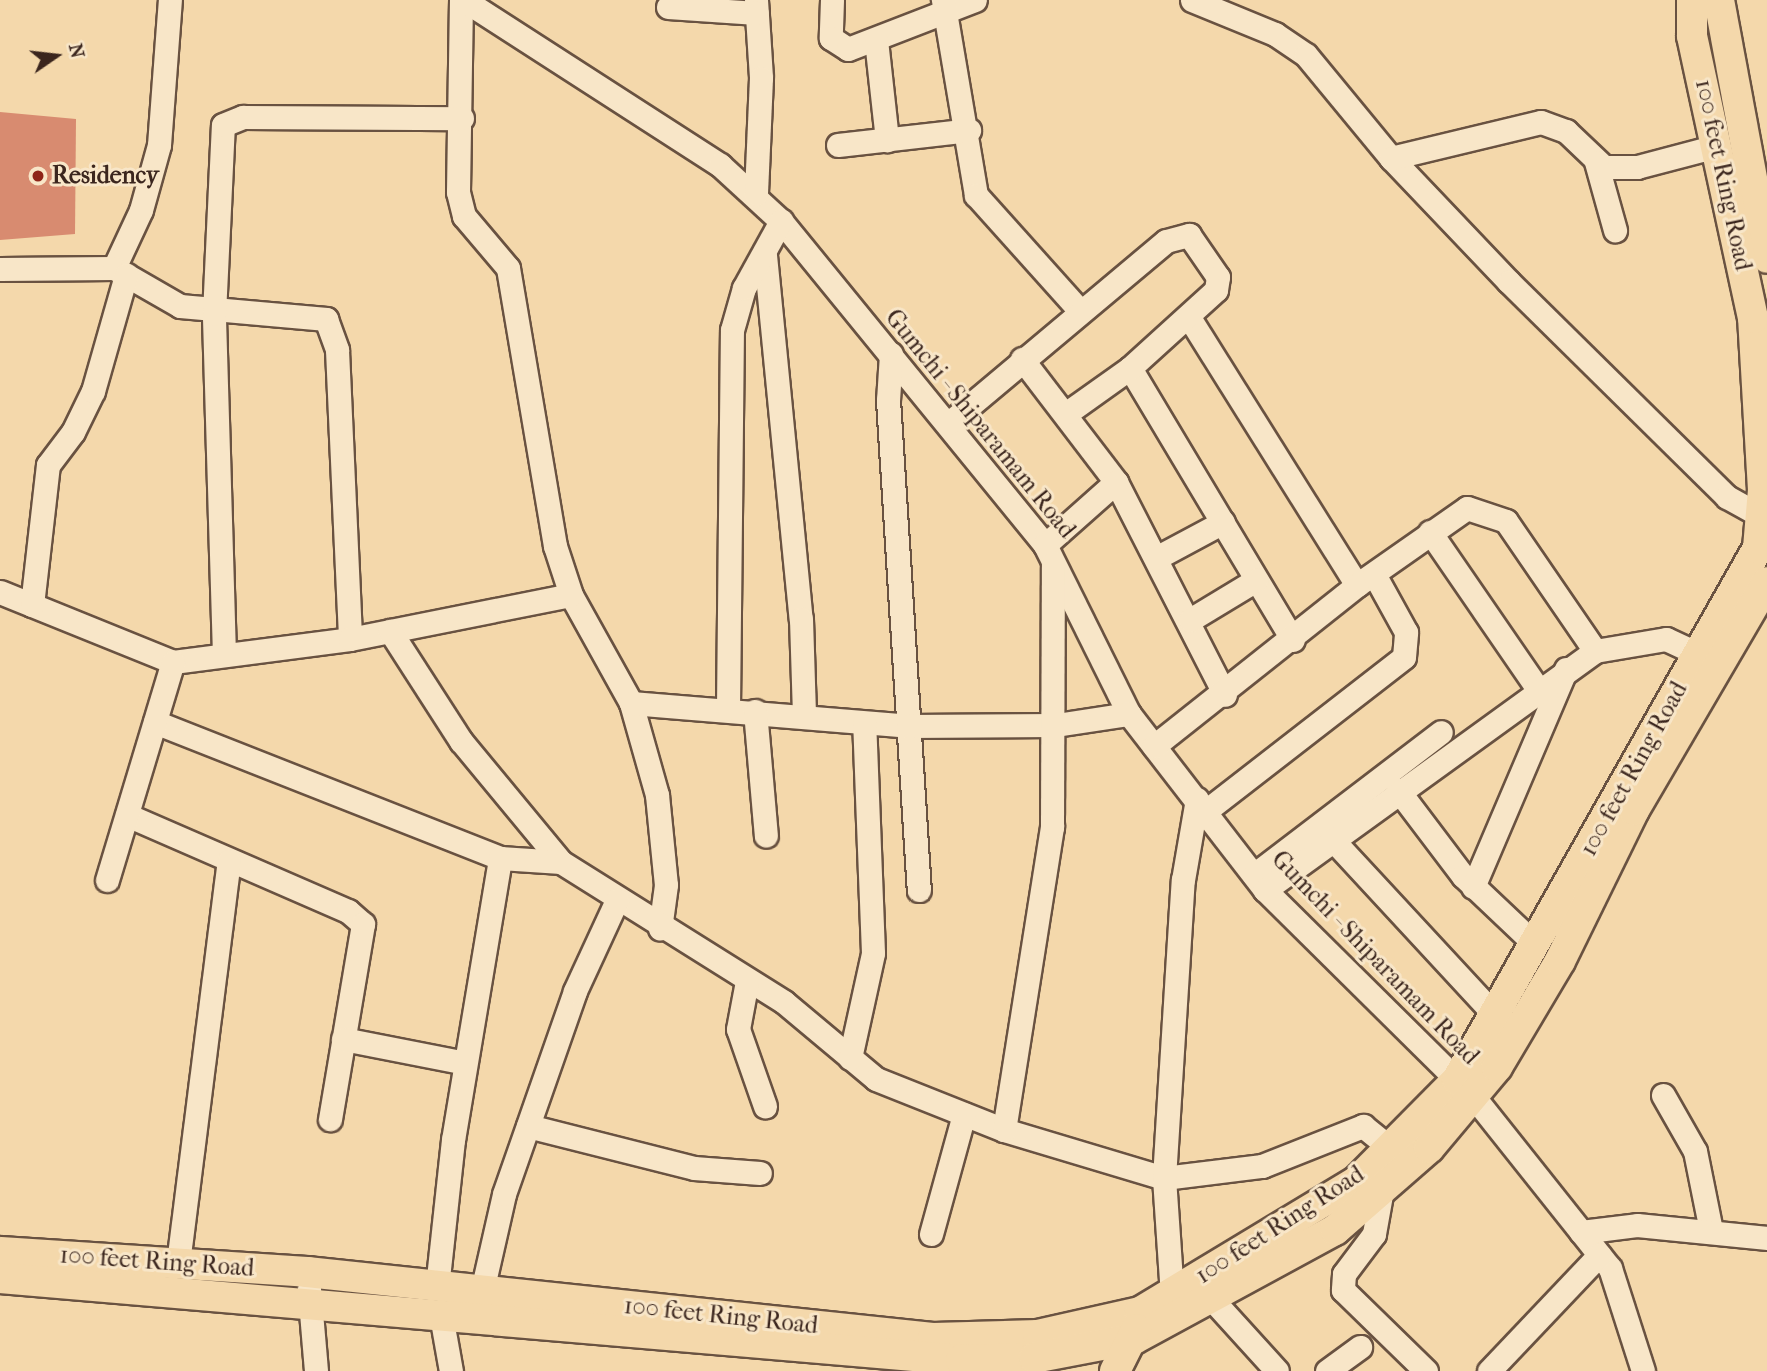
<!DOCTYPE html>
<style>
body{margin:0}
#map{position:relative;width:1767px;height:1371px;overflow:hidden;background:#f4d8ab;font-family:"IM FELL French Canon",serif}
div>[style]{position:absolute}
[style*='--x']{left:calc(var(--x)*1px);top:calc(var(--y)*1px);width:calc(var(--w)*1px);rotate:calc(var(--a)*1deg)}
.building>*{inset:0;background:#d88b70}
.roads{filter:drop-shadow(2px 0 #695241) drop-shadow(-2px 0 #695241) drop-shadow(0 2px #695241) drop-shadow(0 -2px #695241)}
.minor>*{height:23px;margin:-11.5px;padding:0 11.5px;transform-origin:11.5px;border-radius:11.5px;background:#f8e6c8}
.major>*{height:30px;margin:-15px;padding:0 15px;transform-origin:15px;border-radius:15px;background:#f4d8ab}
.dots>*{width:19px;height:19px;translate:-50% -50%;box-sizing:border-box;border:4px solid #f8e6c8;border-radius:50%}
span{translate:-50% -50%;white-space:nowrap;text-align:center;line-height:1.15;-webkit-text-stroke:6px #f8e6c8;paint-order:stroke}
.street-label{font-size:24px;color:#3b261e}
.poi-label{font-size:24px;color:#3b261e;font-weight:700}
.left{translate:0 -50%;text-align:left}
.north{position:absolute;left:21px;top:21px;width:70px;height:70px;-webkit-text-stroke:5px #f8e6c8;paint-order:stroke;rotate:76deg;font-size:19px;font-weight:700;line-height:28px;text-align:center;color:#3b261e}
.north::after{content:'';display:block;margin:auto;width:24px;height:32px;background:#3b261e;clip-path:polygon(50% 0,100% 100%,50% 72%,0 100%)}
</style>
<div id="map">
<div class="building">
<div style="clip-path:polygon(0 112px,76px 119px,75px 234px,0 240px)"></div>
</div>
<div class="roads">
<div class="minor">
<div style="--x:461;--y:0;--w:192;--a:90.9"></div>
<div style="--x:458;--y:192;--w:25;--a:76"></div>
<div style="--x:464;--y:216;--w:68;--a:49.8"></div>
<div style="--x:508;--y:268;--w:282;--a:80.4"></div>
<div style="--x:555;--y:546;--w:52;--a:71.9"></div>
<div style="--x:571;--y:595;--w:124;--a:60.9"></div>
<div style="--x:631;--y:703;--w:96;--a:74.2"></div>
<div style="--x:657;--y:795;--w:90;--a:84.3"></div>
<div style="--x:666;--y:885;--w:44;--a:97.8"></div>
<div style="--x:464;--y:0;--w:305;--a:32.8"></div>
<div style="--x:720;--y:165;--w:83;--a:42.6"></div>
<div style="--x:781;--y:221;--w:418;--a:50.8"></div>
<div style="--x:1045;--y:545;--w:189;--a:63.6"></div>
<div style="--x:1129;--y:714;--w:222;--a:52.3"></div>
<div style="--x:1265;--y:890;--w:293;--a:44.7"></div>
<div style="--x:1473;--y:1096;--w:220;--a:51.5"></div>
<div style="--x:1610;--y:1268;--w:108;--a:72.2"></div>
<div style="--x:756;--y:0;--w:78;--a:86.3"></div>
<div style="--x:761;--y:78;--w:116;--a:92.5"></div>
<div style="--x:832;--y:0;--w:38;--a:92"></div>
<div style="--x:831;--y:38;--w:20;--a:33"></div>
<div style="--x:848;--y:49;--w:136;--a:-21.1"></div>
<div style="--x:943;--y:0;--w:198;--a:80.4"></div>
<div style="--x:976;--y:195;--w:156;--a:48.1"></div>
<div style="--x:1192;--y:0;--w:90;--a:22.3"></div>
<div style="--x:1275;--y:34;--w:37;--a:34"></div>
<div style="--x:1306;--y:55;--w:134;--a:50.5"></div>
<div style="--x:1391;--y:158;--w:171;--a:46.4"></div>
<div style="--x:1509;--y:282;--w:306;--a:44.6"></div>
<div style="--x:1727;--y:497;--w:39;--a:29"></div>
<div style="--x:668;--y:7;--w:89;--a:3.9"></div>
<div style="--x:876;--y:40;--w:101;--a:83.7"></div>
<div style="--x:838;--y:145;--w:132;--a:-6.5"></div>
<div style="--x:1391;--y:158;--w:154;--a:-13.5"></div>
<div style="--x:1541;--y:122;--w:27;--a:20"></div>
<div style="--x:1566;--y:131;--w:52;--a:43.5"></div>
<div style="--x:1604;--y:167;--w:33;--a:0"></div>
<div style="--x:1637;--y:167;--w:83;--a:-14.7"></div>
<div style="--x:1596;--y:162;--w:71;--a:74.4"></div>
<div style="--x:765;--y:255;--w:366;--a:84.4"></div>
<div style="--x:801;--y:619;--w:97;--a:88.2"></div>
<div style="--x:114;--y:268;--w:64;--a:-65"></div>
<div style="--x:141;--y:210;--w:67;--a:-74.5"></div>
<div style="--x:159;--y:145;--w:145;--a:-85.7"></div>
<div style="--x:0;--y:269;--w:114;--a:-0.5"></div>
<div style="--x:114;--y:268;--w:76;--a:29.9"></div>
<div style="--x:180;--y:306;--w:147;--a:5.1"></div>
<div style="--x:326;--y:319;--w:33;--a:70"></div>
<div style="--x:337;--y:350;--w:289;--a:87.4"></div>
<div style="--x:1190;--y:319;--w:314;--a:57.9"></div>
<div style="--x:891;--y:354;--w:46;--a:93.7"></div>
<div style="--x:888;--y:400;--w:491;--a:86.4"></div>
<div style="--x:1022;--y:359;--w:155;--a:52.6"></div>
<div style="--x:1116;--y:482;--w:239;--a:62.9"></div>
<div style="--x:1130;--y:368;--w:317;--a:59.1"></div>
<div style="--x:949;--y:423;--w:283;--a:-40"></div>
<div style="--x:1166;--y:241;--w:24;--a:-15"></div>
<div style="--x:1189;--y:235;--w:51;--a:55.4"></div>
<div style="--x:1218;--y:277;--w:13;--a:99"></div>
<div style="--x:1216;--y:290;--w:116;--a:137.8"></div>
<div style="--x:1130;--y:368;--w:76;--a:144.6"></div>
<div style="--x:1430;--y:532;--w:191;--a:55.5"></div>
<div style="--x:1045;--y:545;--w:95;--a:-41.6"></div>
<div style="--x:1156;--y:558;--w:76;--a:-28.2"></div>
<div style="--x:0;--y:592;--w:187;--a:22"></div>
<div style="--x:173;--y:662;--w:178;--a:-7.4"></div>
<div style="--x:350;--y:639;--w:225;--a:-11.3"></div>
<div style="--x:32;--y:605;--w:141;--a:-83.5"></div>
<div style="--x:48;--y:465;--w:41;--a:-52.9"></div>
<div style="--x:73;--y:432;--w:46;--a:-64"></div>
<div style="--x:93;--y:391;--w:121;--a:-74.1"></div>
<div style="--x:1190;--y:620;--w:77;--a:-31.2"></div>
<div style="--x:390;--y:631;--w:131;--a:57.2"></div>
<div style="--x:461;--y:741;--w:157;--a:50.4"></div>
<div style="--x:561;--y:862;--w:263;--a:32.1"></div>
<div style="--x:784;--y:1002;--w:120;--a:39.9"></div>
<div style="--x:876;--y:1079;--w:138;--a:21.7"></div>
<div style="--x:1004;--y:1130;--w:167;--a:16.7"></div>
<div style="--x:1164;--y:1178;--w:99;--a:-7"></div>
<div style="--x:1262;--y:1166;--w:109;--a:-21.6"></div>
<div style="--x:1363;--y:1126;--w:35;--a:39"></div>
<div style="--x:224;--y:655;--w:341;--a:-91.7"></div>
<div style="--x:214;--y:314;--w:189;--a:-87.3"></div>
<div style="--x:223;--y:125;--w:22;--a:-22"></div>
<div style="--x:243;--y:117;--w:219;--a:0.3"></div>
<div style="--x:631;--y:703;--w:278;--a:4.7"></div>
<div style="--x:908;--y:726;--w:148;--a:-0.4"></div>
<div style="--x:1056;--y:725;--w:74;--a:-8.6"></div>
<div style="--x:728;--y:708;--w:378;--a:-89.4"></div>
<div style="--x:732;--y:330;--w:44;--a:-74.1"></div>
<div style="--x:744;--y:288;--w:77;--a:-61.1"></div>
<div style="--x:755;--y:711;--w:125;--a:85"></div>
<div style="--x:155;--y:722;--w:371;--a:21.5"></div>
<div style="--x:500;--y:858;--w:61;--a:3.8"></div>
<div style="--x:1154;--y:746;--w:259;--a:-38.4"></div>
<div style="--x:1357;--y:585;--w:134;--a:-35"></div>
<div style="--x:1467;--y:508;--w:41;--a:18.4"></div>
<div style="--x:1506;--y:521;--w:158;--a:55.6"></div>
<div style="--x:1398;--y:790;--w:108;--a:52.9"></div>
<div style="--x:1463;--y:876;--w:99;--a:43.4"></div>
<div style="--x:1207;--y:810;--w:249;--a:-37.8"></div>
<div style="--x:1404;--y:657;--w:25;--a:-85"></div>
<div style="--x:1406;--y:632;--w:66;--a:-118.9"></div>
<div style="--x:127;--y:815;--w:241;--a:23.5"></div>
<div style="--x:348;--y:911;--w:20;--a:41"></div>
<div style="--x:363;--y:924;--w:198;--a:99.6"></div>
<div style="--x:1332;--y:839;--w:241;--a:47.2"></div>
<div style="--x:1254;--y:875;--w:235;--a:-37.4"></div>
<div style="--x:107;--y:880;--w:228;--a:-73.2"></div>
<div style="--x:1473;--y:887;--w:237;--a:-66.9"></div>
<div style="--x:1265;--y:890;--w:407;--a:-35.9"></div>
<div style="--x:1595;--y:651;--w:72;--a:-9.6"></div>
<div style="--x:1666;--y:639;--w:35;--a:25"></div>
<div style="--x:747;--y:981;--w:49;--a:100.6"></div>
<div style="--x:738;--y:1029;--w:82;--a:70.7"></div>
<div style="--x:343;--y:1039;--w:124;--a:11.1"></div>
<div style="--x:850;--y:1058;--w:107;--a:-77.6"></div>
<div style="--x:873;--y:953;--w:230;--a:-92.2"></div>
<div style="--x:1663;--y:1095;--w:64;--a:60.3"></div>
<div style="--x:1695;--y:1151;--w:81;--a:78.6"></div>
<div style="--x:528;--y:1126;--w:171;--a:14.2"></div>
<div style="--x:694;--y:1168;--w:66;--a:4.3"></div>
<div style="--x:1004;--y:1130;--w:307;--a:-81"></div>
<div style="--x:1052;--y:827;--w:264;--a:-89.8"></div>
<div style="--x:1382;--y:1189;--w:46;--a:100.1"></div>
<div style="--x:1374;--y:1234;--w:50;--a:126.9"></div>
<div style="--x:1344;--y:1274;--w:16;--a:94"></div>
<div style="--x:1343;--y:1290;--w:116;--a:44.3"></div>
<div style="--x:1581;--y:1232;--w:56;--a:-7.1"></div>
<div style="--x:1637;--y:1225;--w:131;--a:5.7"></div>
<div style="--x:931;--y:1234;--w:124;--a:-74.6"></div>
<div style="--x:178;--y:1263;--w:405;--a:-82.8"></div>
<div style="--x:437;--y:1287;--w:148;--a:-83.8"></div>
<div style="--x:453;--y:1140;--w:286;--a:-80.5"></div>
<div style="--x:309;--y:1289;--w:82;--a:85.1"></div>
<div style="--x:482;--y:1291;--w:99;--a:-77.2"></div>
<div style="--x:504;--y:1194;--w:215;--a:-70.7"></div>
<div style="--x:575;--y:991;--w:100;--a:-65.2"></div>
<div style="--x:1172;--y:1295;--w:117;--a:-93.9"></div>
<div style="--x:1164;--y:1178;--w:299;--a:-86.4"></div>
<div style="--x:1183;--y:880;--w:82;--a:-80.2"></div>
<div style="--x:1209;--y:1296;--w:101;--a:47.8"></div>
<div style="--x:441;--y:1315;--w:57;--a:79.9"></div>
<div style="--x:1327;--y:1371;--w:41;--a:-36"></div>
<div style="--x:1489;--y:1371;--w:160;--a:-46.5"></div>
</div>
<div class="major">
<div style="--x:1719;--y:0;--w:262;--a:79.5"></div>
<div style="--x:0;--y:1252;--w:308;--a:3.7"></div>
<div style="--x:307;--y:1272;--w:629;--a:6.02"></div>
<div style="--x:933;--y:1338;--w:105;--a:-1.6"></div>
<div style="--x:1038;--y:1335;--w:105;--a:-12.7"></div>
<div style="--x:1140;--y:1312;--w:253;--a:-31.1"></div>
<div style="--x:1357;--y:1181;--w:142;--a:-45.3"></div>
<div style="--x:1457;--y:1080;--w:611;--a:-60.5"></div>
<div style="--x:1758;--y:548;--w:58;--a:-85.1"></div>
<div style="--x:1763;--y:490;--w:172;--a:-93.3"></div>
<div style="--x:1753;--y:318;--w:289;--a:-102.2"></div>
<div style="--x:1692;--y:36;--w:36;--a:-90"></div>
<div style="--x:0;--y:1278;--w:964;--a:4.88"></div>
<div style="--x:961;--y:1360;--w:73;--a:-1.6"></div>
<div style="--x:1034;--y:1358;--w:102;--a:-10.8"></div>
<div style="--x:1134;--y:1339;--w:229;--a:-28.5"></div>
<div style="--x:1335;--y:1230;--w:125;--a:-41.1"></div>
<div style="--x:1429;--y:1148;--w:106;--a:-50"></div>
<div style="--x:1497;--y:1067;--w:123;--a:-59.3"></div>
<div style="--x:1560;--y:961;--w:168;--a:-63.9"></div>
<div style="--x:1634;--y:810;--w:264;--a:-59.7"></div>
<div style="--x:1115;--y:1371;--w:47;--a:-63.4"></div>
</div>
</div>
<div class="dots">
<div style="left:38px;top:176px;background:#8f2418"></div>
</div>
<div class="street-label">
<span style="left:1723px;top:175px;rotate:78deg">100 feet Ring Road</span>
<span style="left:980px;top:424px;rotate:51deg">Gumchi - Shiparamam Road</span>
<span style="left:1634px;top:769px;rotate:-61deg">100 feet Ring Road</span>
<span style="left:1375px;top:958px;rotate:46deg">Gumchi - Shiparamam Road</span>
<span style="left:1280px;top:1225px;rotate:-33deg">100 feet Ring Road</span>
<span style="left:157px;top:1262px;rotate:4deg">100 feet Ring Road</span>
<span style="left:721px;top:1316px;rotate:6deg">100 feet Ring Road</span>
</div>
<div class="poi-label">
<span class="left" style="left:52px;top:176px">Residency</span>
</div>
<div class="north">N</div>
</div>
